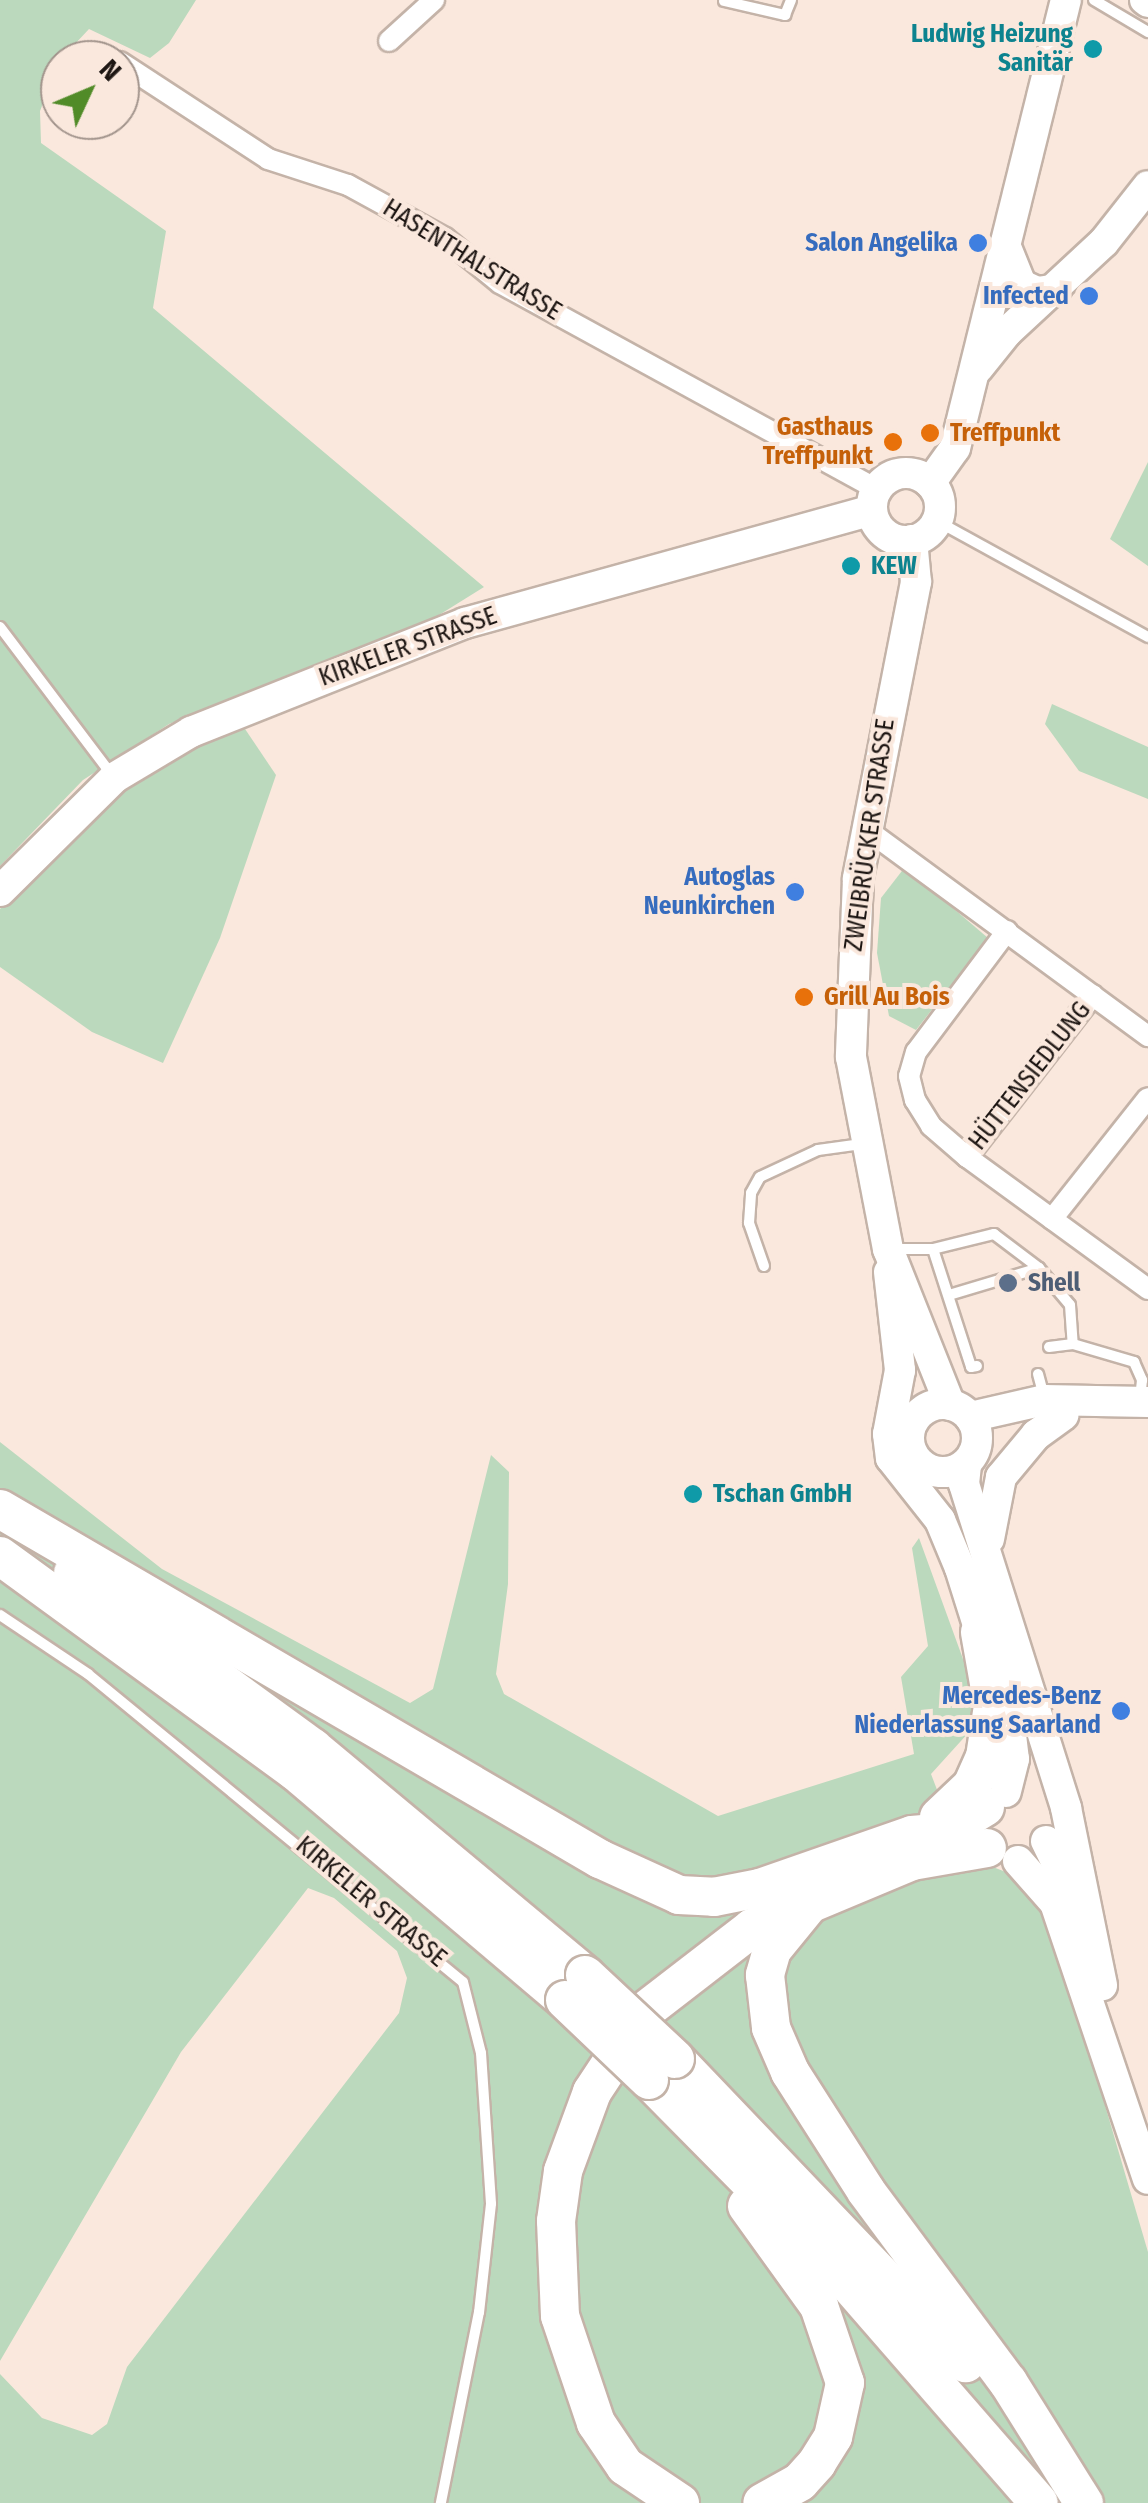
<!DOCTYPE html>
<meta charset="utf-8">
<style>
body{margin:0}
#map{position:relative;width:1148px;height:2503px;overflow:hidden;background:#fae8dd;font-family:"Fira Sans Condensed",sans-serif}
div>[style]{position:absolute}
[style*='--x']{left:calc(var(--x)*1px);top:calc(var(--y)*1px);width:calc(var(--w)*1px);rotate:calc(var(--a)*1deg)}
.green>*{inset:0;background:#bbd9bd}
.roads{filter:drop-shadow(2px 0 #c4b3a8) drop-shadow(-2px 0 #c4b3a8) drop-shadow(0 2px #c4b3a8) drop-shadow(0 -2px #c4b3a8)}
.service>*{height:10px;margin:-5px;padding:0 5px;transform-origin:5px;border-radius:5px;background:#fff}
.minor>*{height:20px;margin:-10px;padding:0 10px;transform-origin:10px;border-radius:10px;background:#fff}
.tertiary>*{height:28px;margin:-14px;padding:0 14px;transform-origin:14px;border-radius:14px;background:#fff}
.secondary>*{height:30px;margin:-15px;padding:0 15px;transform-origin:15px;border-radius:15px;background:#fff}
.secondary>.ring{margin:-15px;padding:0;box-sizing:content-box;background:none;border:30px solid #fff;border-radius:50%}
.motorway>*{height:38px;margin:-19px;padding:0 19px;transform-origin:19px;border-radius:19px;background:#fff}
.bridges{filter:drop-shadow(2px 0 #c4b3a8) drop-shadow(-2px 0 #c4b3a8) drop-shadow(0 2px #c4b3a8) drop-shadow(0 -2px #c4b3a8)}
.motorway-bridge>*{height:38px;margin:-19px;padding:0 19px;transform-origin:19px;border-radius:19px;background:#fff}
.dots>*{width:28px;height:28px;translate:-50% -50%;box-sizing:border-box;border:5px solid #fae8dd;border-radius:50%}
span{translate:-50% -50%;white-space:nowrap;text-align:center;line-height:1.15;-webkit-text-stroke:8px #fae8dd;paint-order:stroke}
.culture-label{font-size:25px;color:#0d838f;font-weight:700}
.right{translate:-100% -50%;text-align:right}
.left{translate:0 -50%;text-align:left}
.shop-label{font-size:25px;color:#366cbe;font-weight:700}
.street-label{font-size:25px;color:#1d1613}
.food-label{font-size:25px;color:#c56008;font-weight:700}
.service-label{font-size:25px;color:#4e5e75;font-weight:700}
.north{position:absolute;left:40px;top:40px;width:100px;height:100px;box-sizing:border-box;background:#fae8dd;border:2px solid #a2948c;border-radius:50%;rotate:46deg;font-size:28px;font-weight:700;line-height:40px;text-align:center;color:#1d1613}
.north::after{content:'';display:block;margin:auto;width:35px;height:45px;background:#518b28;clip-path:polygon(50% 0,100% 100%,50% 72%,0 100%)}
</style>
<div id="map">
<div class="green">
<div style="clip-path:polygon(0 0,196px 0,169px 43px,150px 58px,89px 29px,60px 60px,40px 111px,41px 143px,166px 231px,153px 308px,484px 587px,431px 620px,169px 724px,83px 780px,0 866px)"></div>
<div style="clip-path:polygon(1148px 462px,1148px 566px,1110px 539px)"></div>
<div style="clip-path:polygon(1052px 704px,1148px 747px,1148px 799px,1079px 771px,1045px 724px)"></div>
<div style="clip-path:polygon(243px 726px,276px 775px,220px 938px,163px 1063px,92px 1032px,0 967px,0 909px,120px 790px,175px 754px)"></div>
<div style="clip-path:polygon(905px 867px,988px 938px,916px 1030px,889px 1016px,877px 953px,881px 898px)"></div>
<div style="clip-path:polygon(0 1442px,162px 1569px,410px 1703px,433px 1689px,491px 1455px,509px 1472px,508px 1584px,496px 1674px,504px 1694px,718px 1816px,914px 1754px,901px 1677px,928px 1646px,912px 1548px,919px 1538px,967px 1670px,973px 1717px,970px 1731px,931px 1774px,962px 1855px,1029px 1881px,1049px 1914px,1148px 2252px,1148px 2503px,0 2503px,0 2374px,42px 2418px,92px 2435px,107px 2424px,127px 2367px,399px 2013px,407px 1978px,397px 1951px,334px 1898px,308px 1888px,181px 2052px,0 2361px)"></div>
</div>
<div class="roads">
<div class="service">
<div style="--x:1094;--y:0;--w:63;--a:30.7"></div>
<div style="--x:724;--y:1;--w:63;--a:12.9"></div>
<div style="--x:785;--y:15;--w:16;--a:-68"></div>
<div style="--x:937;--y:521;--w:241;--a:28.8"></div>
<div style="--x:0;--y:627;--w:184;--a:52.9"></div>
<div style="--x:894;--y:1249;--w:39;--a:0"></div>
<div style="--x:933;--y:1249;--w:124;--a:72.1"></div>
<div style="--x:971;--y:1367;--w:6;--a:-9"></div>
<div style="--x:933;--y:1249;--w:63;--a:-13.8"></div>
<div style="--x:994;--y:1234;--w:56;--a:37.1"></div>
<div style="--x:764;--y:1266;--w:46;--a:-109.2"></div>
<div style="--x:749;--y:1223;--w:30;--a:-86"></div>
<div style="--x:751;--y:1193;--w:18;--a:-61"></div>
<div style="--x:760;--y:1177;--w:64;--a:-25"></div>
<div style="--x:818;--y:1150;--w:44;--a:-7.8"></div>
<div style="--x:949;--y:1295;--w:94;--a:-16.7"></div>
<div style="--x:1039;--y:1268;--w:48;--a:50"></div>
<div style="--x:1070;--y:1305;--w:39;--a:86"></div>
<div style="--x:1049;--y:1347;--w:24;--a:-7"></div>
<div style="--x:1073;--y:1344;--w:64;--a:16.4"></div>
<div style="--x:1134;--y:1362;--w:20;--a:66"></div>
<div style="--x:1142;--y:1380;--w:20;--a:96"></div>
<div style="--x:1038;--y:1374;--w:24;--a:75"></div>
<div style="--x:0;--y:1615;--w:106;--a:33.8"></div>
<div style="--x:88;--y:1674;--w:485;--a:39.4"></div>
<div style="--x:463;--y:1982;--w:73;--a:75.8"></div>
<div style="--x:481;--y:2053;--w:151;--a:86.2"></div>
<div style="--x:491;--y:2204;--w:109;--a:96.3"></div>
<div style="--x:479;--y:2312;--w:195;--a:101.3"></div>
</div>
<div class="minor">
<div style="--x:389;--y:41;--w:61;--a:-42.3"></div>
<div style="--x:120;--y:62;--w:177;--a:33.2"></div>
<div style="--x:268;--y:159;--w:84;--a:18"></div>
<div style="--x:348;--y:185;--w:111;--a:28.7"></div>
<div style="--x:445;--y:238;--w:71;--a:39.3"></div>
<div style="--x:500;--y:283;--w:429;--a:28.7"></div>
<div style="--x:866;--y:829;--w:350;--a:36.3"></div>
<div style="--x:1007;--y:931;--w:151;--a:126.9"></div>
<div style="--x:916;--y:1052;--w:25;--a:106"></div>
<div style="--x:909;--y:1076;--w:25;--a:76"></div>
<div style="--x:915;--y:1100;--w:31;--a:58"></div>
<div style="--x:931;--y:1126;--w:48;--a:40.7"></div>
<div style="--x:967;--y:1157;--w:224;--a:36.1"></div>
<div style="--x:967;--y:1157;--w:205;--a:-52.1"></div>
<div style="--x:1052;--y:1219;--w:154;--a:-51.6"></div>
</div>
<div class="tertiary">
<div style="--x:1144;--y:0;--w:5;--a:37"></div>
<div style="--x:1005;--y:242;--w:45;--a:68"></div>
<div style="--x:1022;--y:284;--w:17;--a:25"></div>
<div style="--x:1037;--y:291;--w:21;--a:-8"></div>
</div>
<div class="secondary">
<div style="--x:978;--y:368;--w:46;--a:-51.1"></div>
<div style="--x:1007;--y:332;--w:132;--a:-42.9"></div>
<div style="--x:1104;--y:242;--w:71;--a:-51.8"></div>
<div class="ring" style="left:872px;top:473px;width:38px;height:38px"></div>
<div style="--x:930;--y:483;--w:43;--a:-54.5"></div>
<div style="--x:955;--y:448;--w:462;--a:-76.1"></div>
<div style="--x:912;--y:540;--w:42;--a:84.6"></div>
<div style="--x:916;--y:582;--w:303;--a:101.1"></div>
<div style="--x:858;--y:879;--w:178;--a:92.3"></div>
<div style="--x:851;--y:1057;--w:196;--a:79.1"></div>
<div style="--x:888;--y:1249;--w:168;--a:68.3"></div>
<div style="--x:0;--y:891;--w:161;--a:-44.7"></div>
<div style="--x:114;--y:778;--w:90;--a:-30.9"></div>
<div style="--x:191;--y:732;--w:295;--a:-21.7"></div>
<div style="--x:465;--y:623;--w:422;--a:-15.5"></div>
<div style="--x:889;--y:1272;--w:99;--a:83.6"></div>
<div style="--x:900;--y:1370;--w:65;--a:100.6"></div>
<div style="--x:888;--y:1434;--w:24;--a:83"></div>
<div style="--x:891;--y:1458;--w:79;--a:51.7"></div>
<div style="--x:940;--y:1520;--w:52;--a:67.4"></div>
<div style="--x:960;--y:1568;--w:167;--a:72.5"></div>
<div style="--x:1010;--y:1727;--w:32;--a:83"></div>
<div style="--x:1014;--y:1759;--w:34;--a:104"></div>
<div class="ring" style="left:909px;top:1404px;width:38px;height:38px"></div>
<div style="--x:970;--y:1417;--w:76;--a:-12.9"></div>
<div style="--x:1044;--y:1400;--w:104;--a:1.1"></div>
<div style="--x:966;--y:1465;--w:19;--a:96"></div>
<div style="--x:964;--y:1484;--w:340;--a:72.5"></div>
<div style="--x:1066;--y:1808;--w:181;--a:78.5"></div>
<div style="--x:989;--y:1539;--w:63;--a:-79"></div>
<div style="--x:1001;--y:1477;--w:55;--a:-50.2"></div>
<div style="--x:1036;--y:1435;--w:34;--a:-36"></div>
<div style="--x:1046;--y:1841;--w:57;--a:63.9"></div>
<div style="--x:1018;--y:1861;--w:56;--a:48.6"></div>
<div style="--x:1055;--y:1903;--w:291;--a:71.4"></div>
</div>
<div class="motorway">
<div style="--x:0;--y:1509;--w:695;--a:30.26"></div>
<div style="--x:600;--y:1859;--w:87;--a:24.5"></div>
<div style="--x:679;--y:1895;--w:35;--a:3"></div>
<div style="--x:714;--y:1897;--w:47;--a:-11.1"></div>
<div style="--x:760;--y:1888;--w:161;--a:-19.2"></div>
<div style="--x:912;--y:1835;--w:32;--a:-5"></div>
<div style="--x:944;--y:1832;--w:48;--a:-31.4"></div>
<div style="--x:0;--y:1556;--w:365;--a:36.1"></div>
<div style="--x:295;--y:1771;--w:354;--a:40.3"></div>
<div style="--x:73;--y:1573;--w:297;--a:36.1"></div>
<div style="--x:313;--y:1748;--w:354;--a:39.8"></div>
<div style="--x:939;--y:1817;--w:45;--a:-43.2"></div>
<div style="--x:972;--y:1786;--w:32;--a:-66"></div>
<div style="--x:985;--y:1757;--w:52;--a:-81.1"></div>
<div style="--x:993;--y:1706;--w:75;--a:-100"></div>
<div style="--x:808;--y:1906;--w:57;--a:129.3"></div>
<div style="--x:772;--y:1950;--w:26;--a:106"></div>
<div style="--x:765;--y:1975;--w:53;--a:83.5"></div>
<div style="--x:771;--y:2028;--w:48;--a:66.6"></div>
<div style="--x:790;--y:2072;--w:141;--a:57.4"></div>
<div style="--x:866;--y:2191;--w:238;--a:53.4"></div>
<div style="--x:1008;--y:2382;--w:143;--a:57.9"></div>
<div style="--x:675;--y:2059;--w:421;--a:46.3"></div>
<div style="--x:649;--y:2080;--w:260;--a:45.3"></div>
<div style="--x:832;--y:2265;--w:315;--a:49"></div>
<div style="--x:747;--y:2206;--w:123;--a:54.2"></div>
<div style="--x:819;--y:2306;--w:81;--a:71.3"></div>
<div style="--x:845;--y:2383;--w:55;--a:102.5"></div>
<div style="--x:833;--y:2437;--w:31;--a:122"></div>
<div style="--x:817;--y:2463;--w:25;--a:132"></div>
<div style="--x:800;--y:2482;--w:43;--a:151.1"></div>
<div style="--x:680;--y:2503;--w:66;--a:-146.1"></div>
<div style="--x:625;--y:2466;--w:52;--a:-124"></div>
<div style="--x:596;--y:2423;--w:113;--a:-108.6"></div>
<div style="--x:560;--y:2316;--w:95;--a:-92.4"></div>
<div style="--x:556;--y:2221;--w:50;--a:-82"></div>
<div style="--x:563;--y:2171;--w:84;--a:-69.8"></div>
<div style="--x:592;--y:2092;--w:98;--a:-56.6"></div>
<div style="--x:646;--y:2010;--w:134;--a:-37.7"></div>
<div style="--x:752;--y:1928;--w:173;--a:-22.7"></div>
<div style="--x:912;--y:1861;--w:76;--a:-9.8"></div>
</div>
</div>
<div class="bridges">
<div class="motorway-bridge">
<div style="--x:585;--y:1975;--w:123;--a:43"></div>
<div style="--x:565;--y:2000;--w:116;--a:43.6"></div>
</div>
</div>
<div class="dots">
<div style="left:1093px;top:49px;background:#0f9aa8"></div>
<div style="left:978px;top:243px;background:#3f7fe0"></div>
<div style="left:1089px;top:296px;background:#3f7fe0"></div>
<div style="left:930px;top:433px;background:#e8710a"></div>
<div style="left:893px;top:442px;background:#e8710a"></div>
<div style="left:851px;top:566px;background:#0f9aa8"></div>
<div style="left:795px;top:892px;background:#3f7fe0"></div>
<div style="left:804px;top:997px;background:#e8710a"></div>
<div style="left:1008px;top:1283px;background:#5c6f8a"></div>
<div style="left:693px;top:1494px;background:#0f9aa8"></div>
<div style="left:1121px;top:1711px;background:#3f7fe0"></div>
</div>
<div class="culture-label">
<span class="right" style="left:1073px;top:49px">Ludwig Heizung<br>Sanitär</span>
<span class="left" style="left:871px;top:566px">KEW</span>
<span class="left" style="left:713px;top:1494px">Tschan GmbH</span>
</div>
<div class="shop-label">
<span class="right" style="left:958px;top:243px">Salon Angelika</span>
<span class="right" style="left:1069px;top:296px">Infected</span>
<span class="right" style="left:775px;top:892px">Autoglas<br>Neunkirchen</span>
<span class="right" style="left:1101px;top:1711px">Mercedes-Benz<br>Niederlassung Saarland</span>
</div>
<div class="street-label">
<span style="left:472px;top:260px;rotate:32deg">HASENTHALSTRASSE</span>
<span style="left:408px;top:647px;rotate:-20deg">KIRKELER STRASSE</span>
<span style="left:870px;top:835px;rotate:-82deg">ZWEIBRÜCKER STRASSE</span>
<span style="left:1030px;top:1076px;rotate:-52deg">HÜTTENSIEDLUNG</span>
<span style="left:371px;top:1902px;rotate:40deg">KIRKELER STRASSE</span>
</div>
<div class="food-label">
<span class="right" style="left:873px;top:442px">Gasthaus<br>Treffpunkt</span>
<span class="left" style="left:950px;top:433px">Treffpunkt</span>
<span class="left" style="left:824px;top:997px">Grill Au Bois</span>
</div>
<div class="service-label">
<span class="left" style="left:1028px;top:1283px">Shell</span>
</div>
<div class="north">N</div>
</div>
